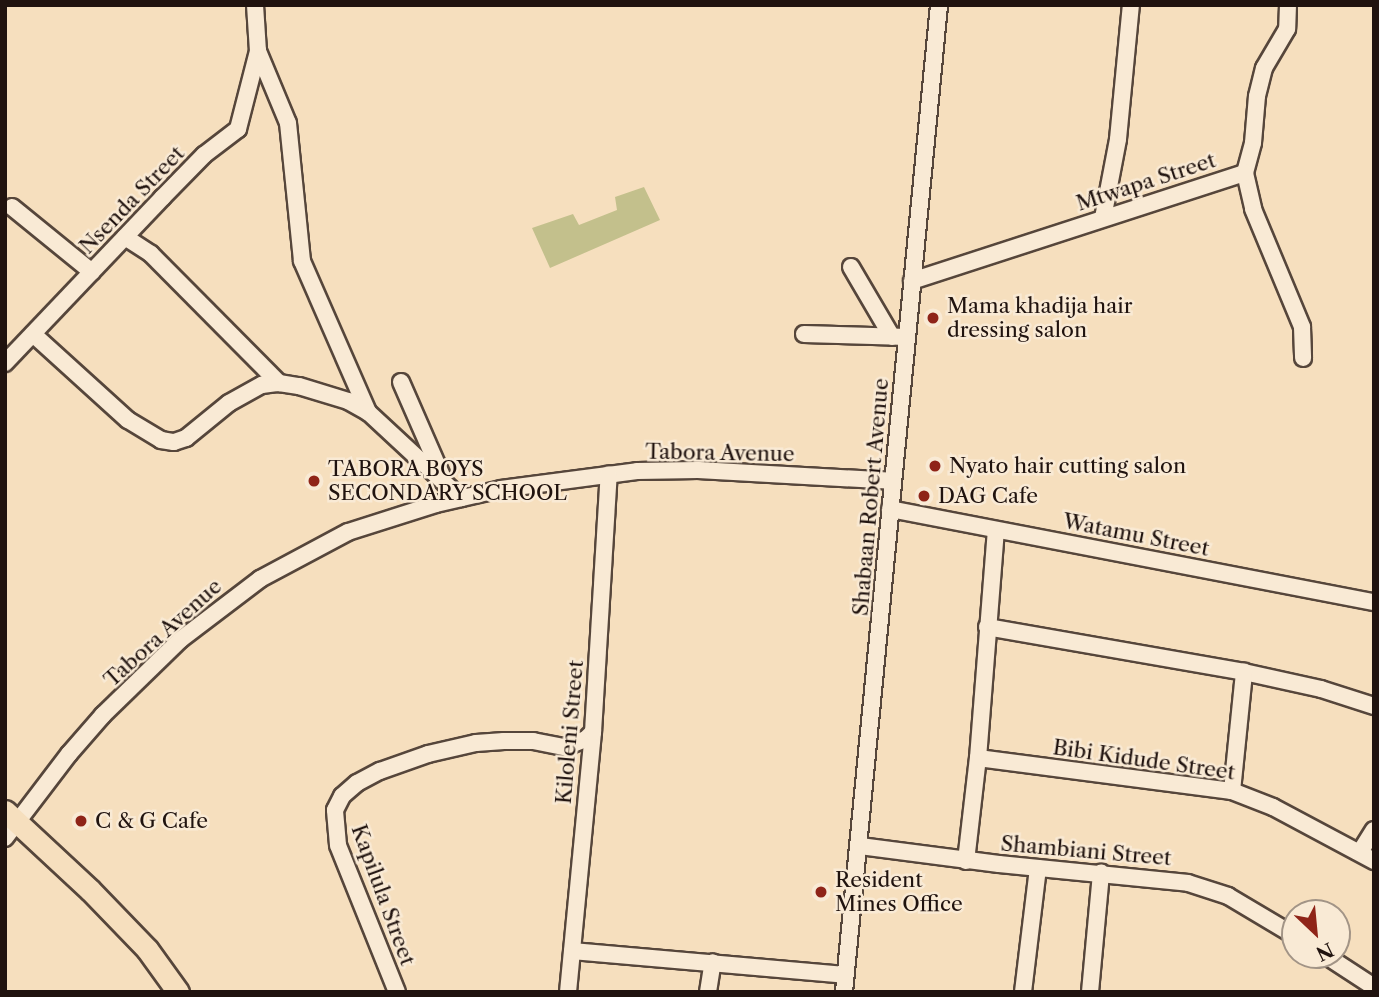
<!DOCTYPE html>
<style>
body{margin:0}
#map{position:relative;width:1379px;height:997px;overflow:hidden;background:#f6dfbe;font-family:"Libre Caslon Text",serif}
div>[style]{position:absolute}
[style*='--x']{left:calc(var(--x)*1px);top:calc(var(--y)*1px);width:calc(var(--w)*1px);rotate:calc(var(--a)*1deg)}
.green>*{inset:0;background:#c3c08c}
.roads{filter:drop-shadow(2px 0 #56463b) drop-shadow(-2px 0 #56463b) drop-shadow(0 2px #56463b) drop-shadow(0 -2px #56463b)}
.minor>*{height:16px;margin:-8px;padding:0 8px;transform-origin:8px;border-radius:8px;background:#f9ead5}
.major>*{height:21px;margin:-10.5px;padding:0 10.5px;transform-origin:10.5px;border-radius:10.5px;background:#f6dfbe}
.dots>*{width:19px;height:19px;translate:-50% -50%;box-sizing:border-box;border:4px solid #f9ead5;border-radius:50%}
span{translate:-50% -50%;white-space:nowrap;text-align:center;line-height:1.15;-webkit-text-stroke:5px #f9ead5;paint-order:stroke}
.street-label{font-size:21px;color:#20130f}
.poi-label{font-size:21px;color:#20130f}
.left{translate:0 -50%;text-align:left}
.frame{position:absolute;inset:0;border:7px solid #20130f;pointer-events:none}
.north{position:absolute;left:1281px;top:899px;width:70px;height:70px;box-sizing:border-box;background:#f9ead5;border:2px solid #a29486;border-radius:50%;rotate:154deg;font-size:19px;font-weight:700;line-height:28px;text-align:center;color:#20130f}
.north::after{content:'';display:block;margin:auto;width:24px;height:32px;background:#8f2418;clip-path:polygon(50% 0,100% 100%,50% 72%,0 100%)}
</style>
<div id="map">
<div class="green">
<div style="clip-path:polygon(644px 187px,660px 220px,550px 268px,532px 228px,573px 214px,579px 225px,617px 210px,615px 197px)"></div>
</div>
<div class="roads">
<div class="minor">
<div style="--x:255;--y:5;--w:46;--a:86.3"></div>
<div style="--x:258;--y:51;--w:78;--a:67.4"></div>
<div style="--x:288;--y:123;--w:139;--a:84.2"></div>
<div style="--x:302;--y:261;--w:165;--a:66.4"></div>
<div style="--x:1288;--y:5;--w:24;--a:92"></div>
<div style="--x:1287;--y:29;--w:45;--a:120.5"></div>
<div style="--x:1264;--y:68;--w:29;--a:104"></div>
<div style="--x:1257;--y:96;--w:47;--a:94.9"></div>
<div style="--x:1253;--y:143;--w:31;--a:105"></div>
<div style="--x:1245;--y:173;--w:37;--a:77"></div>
<div style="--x:1253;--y:209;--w:128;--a:67.4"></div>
<div style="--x:1302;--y:327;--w:31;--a:88"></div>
<div style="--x:12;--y:207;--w:103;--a:39.1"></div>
<div style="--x:1103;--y:218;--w:80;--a:-79.2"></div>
<div style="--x:1118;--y:139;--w:135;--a:-84.5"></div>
<div style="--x:125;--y:237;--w:31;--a:33"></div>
<div style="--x:151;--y:254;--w:182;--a:45.2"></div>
<div style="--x:851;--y:267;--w:81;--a:59.6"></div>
<div style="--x:912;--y:281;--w:350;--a:-18"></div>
<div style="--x:33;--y:334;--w:128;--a:42.2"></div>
<div style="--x:128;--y:420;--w:39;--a:31"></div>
<div style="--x:161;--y:440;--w:13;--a:9"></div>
<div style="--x:174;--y:442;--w:13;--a:-18"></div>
<div style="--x:186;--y:438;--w:55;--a:-39.1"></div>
<div style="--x:229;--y:403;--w:38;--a:-29"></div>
<div style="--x:262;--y:385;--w:17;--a:-7"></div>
<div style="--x:279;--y:383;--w:20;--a:9"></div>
<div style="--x:299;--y:386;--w:51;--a:17"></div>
<div style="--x:348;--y:401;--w:23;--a:29"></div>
<div style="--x:368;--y:412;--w:127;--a:42.8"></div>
<div style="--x:804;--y:334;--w:103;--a:1.7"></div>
<div style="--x:5;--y:363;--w:228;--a:-46.4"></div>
<div style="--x:162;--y:198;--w:60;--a:-45.7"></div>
<div style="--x:204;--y:155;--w:43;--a:-37.4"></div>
<div style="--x:238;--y:129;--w:81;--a:-75.6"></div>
<div style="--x:401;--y:382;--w:103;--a:66.4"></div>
<div style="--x:890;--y:509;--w:493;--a:10.9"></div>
<div style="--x:987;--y:627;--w:261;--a:9.9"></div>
<div style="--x:1244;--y:672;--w:79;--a:12.4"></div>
<div style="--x:1321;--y:689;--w:56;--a:17.8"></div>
<div style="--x:978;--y:758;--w:256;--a:7.4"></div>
<div style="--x:1232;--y:791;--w:44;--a:21.3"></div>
<div style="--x:1273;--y:807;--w:115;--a:28.1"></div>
<div style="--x:1232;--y:791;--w:120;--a:-84.2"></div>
<div style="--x:5;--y:838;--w:106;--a:-52.7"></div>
<div style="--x:69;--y:754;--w:52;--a:-48.9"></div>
<div style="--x:103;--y:715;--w:107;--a:-44.2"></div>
<div style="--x:180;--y:640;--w:101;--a:-37.3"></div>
<div style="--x:260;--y:579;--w:100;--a:-28.1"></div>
<div style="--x:348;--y:532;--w:92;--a:-17.7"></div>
<div style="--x:436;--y:504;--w:67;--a:-13"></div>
<div style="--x:501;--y:489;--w:137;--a:-7.5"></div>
<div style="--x:637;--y:471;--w:61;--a:-0.9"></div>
<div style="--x:698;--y:470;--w:194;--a:3.2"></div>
<div style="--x:860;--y:846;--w:140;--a:7.4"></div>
<div style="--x:999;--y:864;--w:190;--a:5.7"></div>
<div style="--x:1188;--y:883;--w:42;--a:18"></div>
<div style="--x:1228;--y:896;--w:78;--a:30.8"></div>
<div style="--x:1360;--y:852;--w:26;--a:-58"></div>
<div style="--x:966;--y:861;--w:104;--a:-83.4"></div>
<div style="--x:978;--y:758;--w:228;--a:-85.5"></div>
<div style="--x:572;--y:951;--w:274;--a:5"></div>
<div style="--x:1325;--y:955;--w:59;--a:33.1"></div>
<div style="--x:397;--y:992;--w:158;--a:-111.9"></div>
<div style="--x:338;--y:845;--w:35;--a:-95"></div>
<div style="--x:335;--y:810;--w:16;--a:-63"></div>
<div style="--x:342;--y:796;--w:20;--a:-41"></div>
<div style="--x:357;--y:783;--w:26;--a:-28"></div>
<div style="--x:380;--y:771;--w:51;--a:-19.5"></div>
<div style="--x:428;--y:754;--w:49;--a:-12.9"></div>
<div style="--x:476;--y:743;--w:28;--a:-4"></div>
<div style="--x:504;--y:741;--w:29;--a:0"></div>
<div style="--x:533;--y:741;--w:33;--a:11"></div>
<div style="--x:565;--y:747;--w:22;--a:-21"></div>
<div style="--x:586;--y:739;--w:10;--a:-45"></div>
<div style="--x:568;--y:992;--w:261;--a:-84.5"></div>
<div style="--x:593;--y:732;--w:258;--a:-86.5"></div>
<div style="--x:708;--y:992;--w:30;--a:-81"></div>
<div style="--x:844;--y:992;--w:992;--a:-84.5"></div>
<div style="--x:1023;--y:992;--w:125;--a:-83.1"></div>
<div style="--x:1090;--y:992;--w:120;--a:-84.7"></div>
</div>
<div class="major">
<div style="--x:5;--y:811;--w:116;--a:42.9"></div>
<div style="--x:90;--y:890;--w:82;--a:46"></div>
<div style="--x:147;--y:949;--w:53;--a:54.2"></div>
</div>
</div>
<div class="dots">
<div style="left:933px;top:318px;background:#8f2418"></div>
<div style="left:935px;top:466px;background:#8f2418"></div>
<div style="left:314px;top:481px;background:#8f2418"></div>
<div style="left:924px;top:496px;background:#8f2418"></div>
<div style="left:81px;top:821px;background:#8f2418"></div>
<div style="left:821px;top:892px;background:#8f2418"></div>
</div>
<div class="street-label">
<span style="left:1146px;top:182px;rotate:-18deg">Mtwapa Street</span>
<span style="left:132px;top:200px;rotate:-46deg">Nsenda Street</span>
<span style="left:720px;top:453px;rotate:1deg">Tabora Avenue</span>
<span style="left:871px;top:497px;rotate:-85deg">Shabaan Robert Avenue</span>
<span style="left:1136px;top:535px;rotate:11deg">Watamu Street</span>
<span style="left:163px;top:633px;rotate:-42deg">Tabora Avenue</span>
<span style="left:570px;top:732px;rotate:-85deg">Kiloleni Street</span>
<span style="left:1144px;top:760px;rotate:8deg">Bibi Kidude Street</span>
<span style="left:1086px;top:851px;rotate:5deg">Shambiani Street</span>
<span style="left:383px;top:895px;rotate:70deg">Kapilula Street</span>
</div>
<div class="poi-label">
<span class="left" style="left:947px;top:318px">Mama khadija hair<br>dressing salon</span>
<span class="left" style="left:949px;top:466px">Nyato hair cutting salon</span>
<span class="left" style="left:328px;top:481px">TABORA BOYS<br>SECONDARY SCHOOL</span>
<span class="left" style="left:938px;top:496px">DAG Cafe</span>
<span class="left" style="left:95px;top:821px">C &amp; G Cafe</span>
<span class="left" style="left:835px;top:892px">Resident<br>Mines Office</span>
</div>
<div class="frame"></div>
<div class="north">N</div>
</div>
